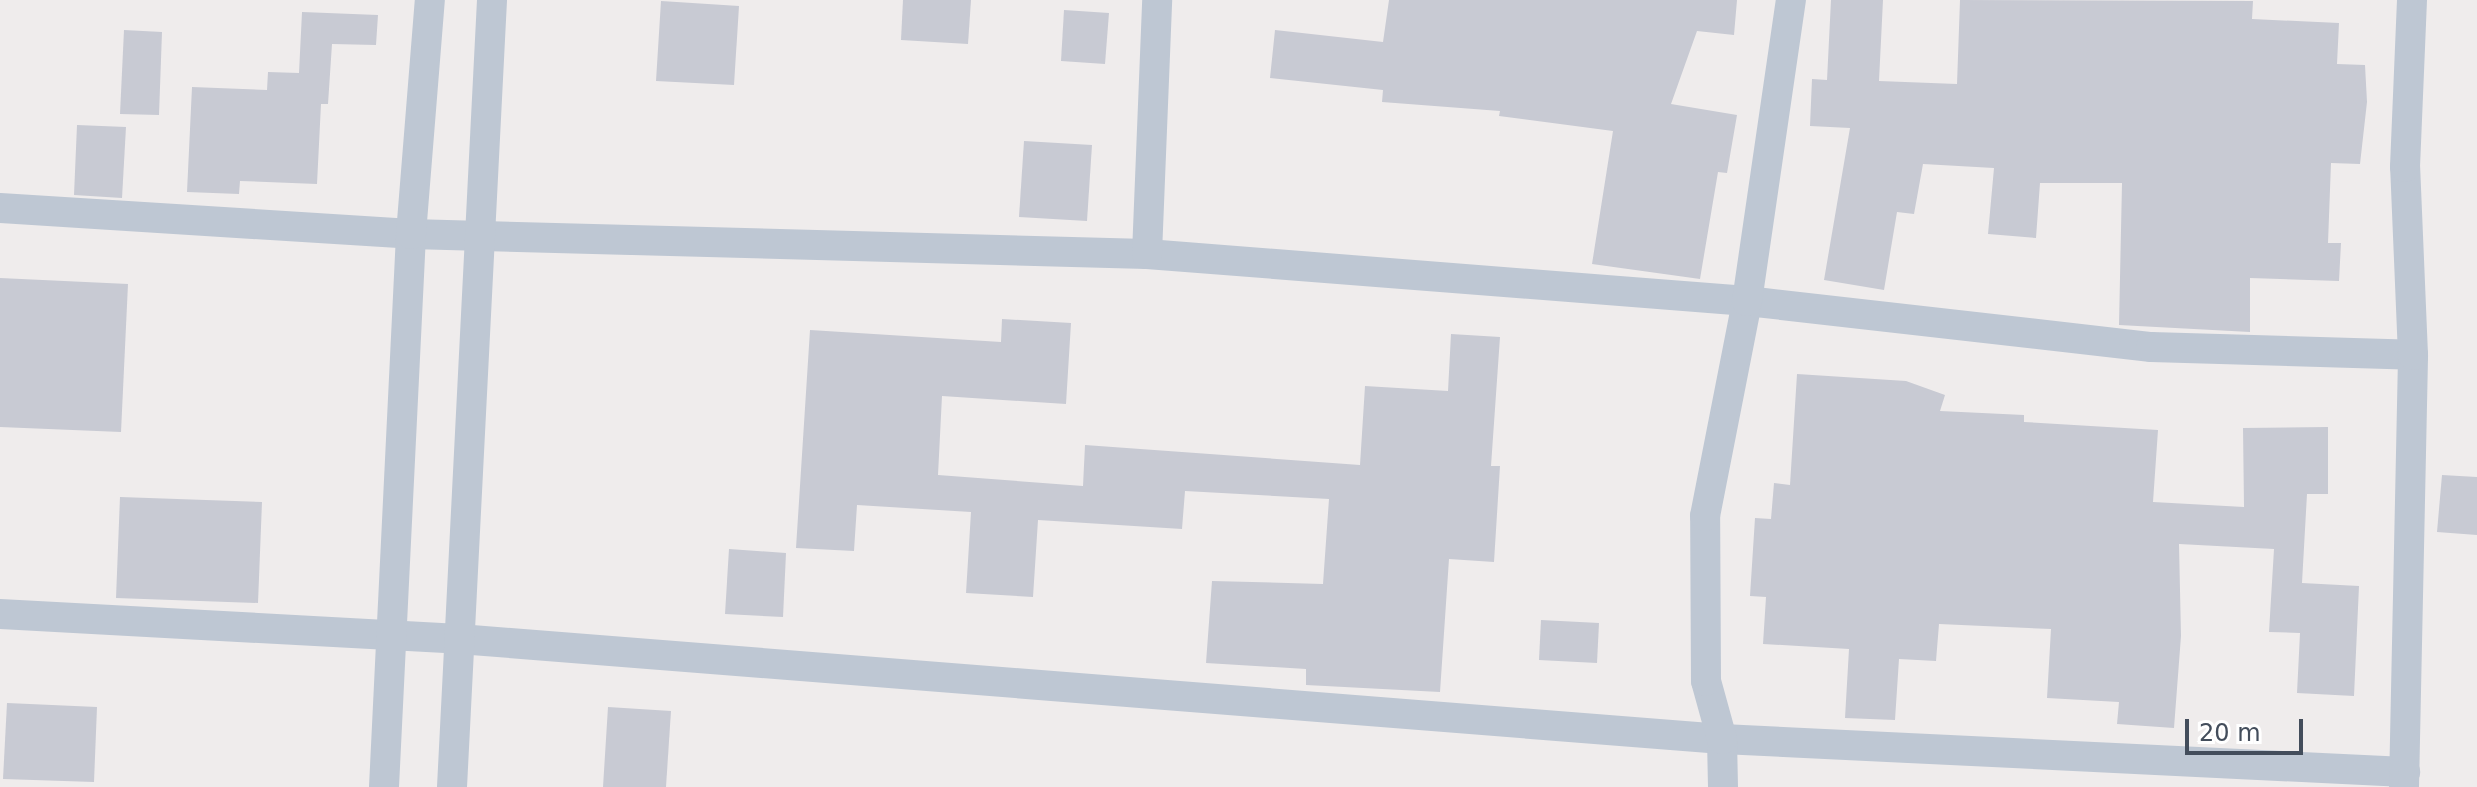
<!DOCTYPE html>
<style>
body{margin:0}
#map{position:relative;width:2477px;height:787px;overflow:hidden;background:#efecec;font-family:"DejaVu Sans",sans-serif}
div>[style]{position:absolute}
[style*='--x']{left:calc(var(--x)*1px);top:calc(var(--y)*1px);width:calc(var(--w)*1px);rotate:calc(var(--a)*1deg)}
.building>*{inset:0;background:#c8cad3}
.minor>*{height:30px;margin:-15px;padding:0 15px;transform-origin:15px;border-radius:15px;background:#bec7d3}
span{translate:-50% -50%;white-space:nowrap;text-align:center;line-height:1.15;-webkit-text-stroke:8px #fff;paint-order:stroke}
.scale{position:absolute;left:2185px;top:719px;width:118px;height:36px;box-sizing:border-box;border:4px solid #434d5b;border-top:0;padding-left:10px;font-size:24px;line-height:28px;white-space:nowrap;color:#434d5b;-webkit-text-stroke:6px #fff;paint-order:stroke}
</style>
<div id="map">
<div class="building">
<div style="clip-path:polygon(903px 0,971px 0,968px 44px,901px 40px)"></div>
<div style="clip-path:polygon(1389px 0,1737px 0,1734px 35px,1697px 31px,1671px 104px,1737px 115px,1727px 173px,1718px 172px,1700px 279px,1592px 264px,1613px 131px,1499px 116px,1500px 111px,1382px 102px,1383px 90px,1270px 78px,1275px 30px,1383px 42px)"></div>
<div style="clip-path:polygon(1831px 0,1883px 0,1879px 81px,1957px 84px,1960px 0,2253px 1px,2252px 19px,2339px 23px,2337px 64px,2365px 65px,2367px 102px,2360px 164px,2331px 163px,2328px 243px,2341px 243px,2339px 281px,2250px 278px,2250px 332px,2119px 325px,2122px 183px,2040px 183px,2036px 238px,1988px 234px,1994px 168px,1923px 164px,1914px 214px,1897px 212px,1884px 290px,1824px 280px,1850px 128px,1810px 126px,1812px 79px,1827px 80px)"></div>
<div style="clip-path:polygon(661px 1px,739px 6px,734px 85px,656px 81px)"></div>
<div style="clip-path:polygon(1064px 10px,1109px 13px,1105px 64px,1061px 61px)"></div>
<div style="clip-path:polygon(302px 12px,378px 15px,376px 45px,332px 44px,328px 104px,321px 104px,317px 184px,240px 181px,239px 194px,187px 192px,192px 87px,267px 90px,268px 72px,299px 73px)"></div>
<div style="clip-path:polygon(124px 30px,162px 32px,159px 115px,120px 114px)"></div>
<div style="clip-path:polygon(77px 125px,126px 127px,122px 198px,74px 195px)"></div>
<div style="clip-path:polygon(1024px 141px,1092px 145px,1087px 221px,1019px 217px)"></div>
<div style="clip-path:polygon(0 278px,128px 284px,121px 432px,0 427px)"></div>
<div style="clip-path:polygon(1002px 319px,1071px 323px,1066px 404px,942px 396px,938px 475px,1083px 486px,1085px 445px,1360px 465px,1365px 386px,1448px 391px,1451px 334px,1500px 337px,1491px 466px,1500px 466px,1494px 562px,1449px 559px,1440px 692px,1306px 685px,1306px 669px,1206px 663px,1212px 581px,1323px 584px,1329px 499px,1185px 491px,1182px 529px,1038px 520px,1033px 597px,966px 593px,971px 512px,857px 505px,854px 551px,796px 548px,810px 330px,1001px 342px)"></div>
<div style="clip-path:polygon(1797px 374px,1906px 381px,1945px 395px,1940px 411px,2024px 415px,2024px 422px,2158px 430px,2153px 502px,2244px 507px,2243px 428px,2328px 427px,2328px 494px,2307px 494px,2302px 583px,2359px 586px,2354px 696px,2297px 693px,2300px 633px,2269px 632px,2274px 549px,2179px 544px,2181px 636px,2174px 728px,2117px 724px,2119px 702px,2047px 698px,2051px 629px,1939px 624px,1936px 661px,1899px 659px,1895px 720px,1845px 718px,1849px 649px,1763px 644px,1766px 597px,1750px 596px,1755px 518px,1771px 519px,1774px 483px,1790px 485px)"></div>
<div style="clip-path:polygon(2442px 475px,2477px 477px,2477px 535px,2437px 532px)"></div>
<div style="clip-path:polygon(120px 497px,262px 502px,258px 603px,116px 598px)"></div>
<div style="clip-path:polygon(729px 549px,786px 553px,783px 617px,725px 614px)"></div>
<div style="clip-path:polygon(1541px 620px,1599px 623px,1597px 663px,1539px 660px)"></div>
<div style="clip-path:polygon(7px 703px,97px 707px,94px 782px,3px 779px)"></div>
<div style="clip-path:polygon(608px 707px,671px 711px,666px 787px,603px 787px)"></div>
</div>
<div class="minor">
<div style="--x:0;--y:208;--w:412;--a:3.6"></div>
<div style="--x:411;--y:234;--w:736;--a:1.56"></div>
<div style="--x:1147;--y:254;--w:602;--a:4.48"></div>
<div style="--x:1747;--y:301;--w:407;--a:6.5"></div>
<div style="--x:2151;--y:347;--w:262;--a:1.7"></div>
<div style="--x:1147;--y:254;--w:254;--a:-87.7"></div>
<div style="--x:0;--y:614;--w:460;--a:3.1"></div>
<div style="--x:459;--y:639;--w:1267;--a:4.53"></div>
<div style="--x:1722;--y:739;--w:684;--a:2.77"></div>
<div style="--x:384;--y:787;--w:554;--a:-87.2"></div>
<div style="--x:411;--y:234;--w:235;--a:-85.4"></div>
<div style="--x:452;--y:787;--w:788;--a:-87.09"></div>
<div style="--x:1723;--y:787;--w:48;--a:-91.2"></div>
<div style="--x:1722;--y:739;--w:60;--a:-105.4"></div>
<div style="--x:1706;--y:681;--w:165;--a:-90.3"></div>
<div style="--x:1705;--y:516;--w:219;--a:-78.9"></div>
<div style="--x:1747;--y:301;--w:304;--a:-81.7"></div>
<div style="--x:2404;--y:787;--w:432;--a:-88.8"></div>
<div style="--x:2413;--y:355;--w:188;--a:-92.4"></div>
<div style="--x:2405;--y:167;--w:167;--a:-87.6"></div>
</div>
<div class="scale">20 m</div>
</div>
